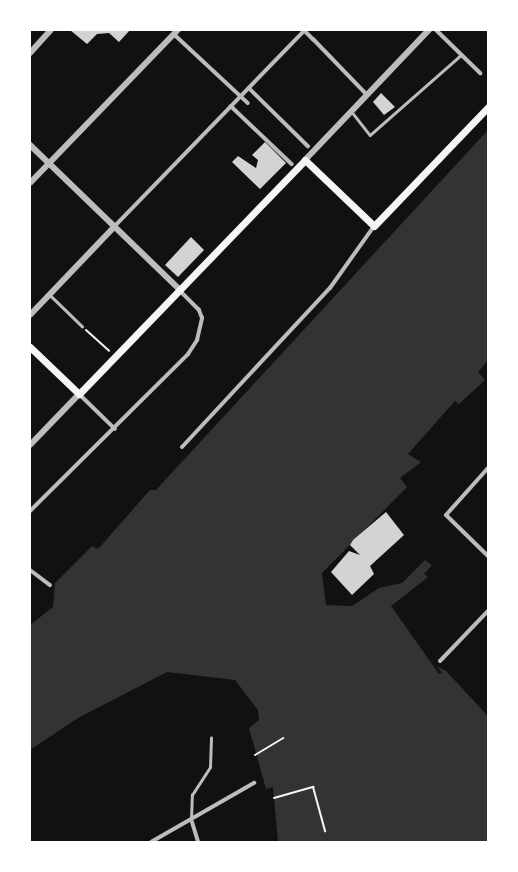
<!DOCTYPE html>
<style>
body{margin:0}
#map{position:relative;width:518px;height:872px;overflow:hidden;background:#111;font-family:"Sofia Sans Condensed",sans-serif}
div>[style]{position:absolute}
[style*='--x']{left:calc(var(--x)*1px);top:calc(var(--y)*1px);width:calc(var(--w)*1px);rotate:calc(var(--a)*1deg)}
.water>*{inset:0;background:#333}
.building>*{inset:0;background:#d3d3d3}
.path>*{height:2px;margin:-1px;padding:0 1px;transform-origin:1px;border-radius:1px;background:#f5f5f5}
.service>*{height:2.5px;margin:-1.25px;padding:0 1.25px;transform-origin:1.25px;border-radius:1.25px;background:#bcbcbc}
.pedestrian>*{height:3.5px;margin:-1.75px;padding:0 1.75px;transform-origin:1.75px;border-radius:1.75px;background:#bcbcbc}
.minor>*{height:4px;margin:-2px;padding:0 2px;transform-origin:2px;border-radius:2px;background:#bcbcbc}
.tertiary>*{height:6px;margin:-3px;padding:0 3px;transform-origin:3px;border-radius:3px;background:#bcbcbc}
.secondary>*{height:7px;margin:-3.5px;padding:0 3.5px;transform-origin:3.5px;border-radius:3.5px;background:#f5f5f5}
span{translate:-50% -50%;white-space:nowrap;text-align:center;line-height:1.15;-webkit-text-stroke:3px #fff;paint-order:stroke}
.frame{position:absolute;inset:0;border:31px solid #fff;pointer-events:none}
</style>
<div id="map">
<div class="water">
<div style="clip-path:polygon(488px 130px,488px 360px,478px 372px,485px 380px,459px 404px,455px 401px,408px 454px,421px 462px,400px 478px,407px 487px,322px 573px,326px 605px,352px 606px,379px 588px,402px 583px,425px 560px,432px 565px,424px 574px,428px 577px,391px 606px,439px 674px,442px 673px,437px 666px,446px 671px,488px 716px,488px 842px,278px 842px,273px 787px,266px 789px,249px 728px,259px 720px,258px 710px,235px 680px,167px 672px,78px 718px,30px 750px,30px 625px,53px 607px,55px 583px,92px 546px,98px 549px,150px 490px,156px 490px)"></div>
</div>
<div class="building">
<div style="clip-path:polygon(70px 30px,130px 30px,119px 42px,109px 33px,97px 34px,87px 44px)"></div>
<div style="clip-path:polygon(381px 93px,395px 107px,384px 115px,373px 102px)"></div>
<div style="clip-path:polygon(265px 142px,286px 163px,260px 189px,232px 162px,238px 156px,256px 168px,258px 160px,252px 155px)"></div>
<div style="clip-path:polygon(191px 237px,204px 250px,178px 277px,165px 265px)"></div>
<div style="clip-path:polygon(386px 512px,404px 535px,370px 566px,374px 574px,352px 595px,331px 572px,349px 551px,360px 555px,350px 545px,353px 540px)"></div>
</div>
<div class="path">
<div style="--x:86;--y:330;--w:31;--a:42"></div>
<div style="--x:255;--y:755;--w:33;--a:-31"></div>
<div style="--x:274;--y:798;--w:41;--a:-15.8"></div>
<div style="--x:313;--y:787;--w:46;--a:74.7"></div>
</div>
<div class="service">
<div style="--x:352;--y:112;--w:29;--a:52"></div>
<div style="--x:370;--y:135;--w:121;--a:-41.3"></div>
<div style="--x:50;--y:295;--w:45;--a:44.1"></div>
<div style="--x:191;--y:820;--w:25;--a:-88"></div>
<div style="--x:192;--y:795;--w:33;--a:-57"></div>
<div style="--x:210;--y:767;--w:29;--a:-88"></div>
</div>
<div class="pedestrian">
<div style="--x:304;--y:30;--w:13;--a:45"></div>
<div style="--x:174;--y:34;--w:101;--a:43"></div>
<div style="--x:249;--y:88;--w:83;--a:44.5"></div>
<div style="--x:231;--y:106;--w:84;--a:43.6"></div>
<div style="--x:114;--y:227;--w:274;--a:-45.9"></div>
</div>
<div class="minor">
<div style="--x:436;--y:30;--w:62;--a:44.3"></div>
<div style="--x:313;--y:39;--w:78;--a:46"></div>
<div style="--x:79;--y:394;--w:50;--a:44.2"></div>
<div style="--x:182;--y:447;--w:217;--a:-47.1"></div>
<div style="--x:330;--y:288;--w:76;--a:-54.6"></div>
<div style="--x:488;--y:468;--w:63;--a:131.8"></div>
<div style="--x:446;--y:515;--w:59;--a:44.3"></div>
<div style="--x:30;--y:511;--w:223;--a:-44.8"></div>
<div style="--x:188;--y:354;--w:17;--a:-57"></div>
<div style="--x:197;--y:340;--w:23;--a:-77"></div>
<div style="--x:202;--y:318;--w:9;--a:-111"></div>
<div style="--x:199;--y:310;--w:28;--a:-135"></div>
<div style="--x:30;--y:570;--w:25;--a:37"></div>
<div style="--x:440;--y:661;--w:69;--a:-46.2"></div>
<div style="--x:192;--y:822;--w:21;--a:73"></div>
<div style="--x:151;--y:842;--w:119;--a:-29.8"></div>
</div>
<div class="tertiary">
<div style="--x:30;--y:53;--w:31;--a:-48"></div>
<div style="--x:30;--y:145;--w:207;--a:44"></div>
<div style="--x:305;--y:160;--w:180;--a:-46.4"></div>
<div style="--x:30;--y:183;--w:213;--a:-46"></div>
<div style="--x:30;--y:315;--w:122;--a:-46.3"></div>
<div style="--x:30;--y:445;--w:71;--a:-46.1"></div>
</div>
<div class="secondary">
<div style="--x:30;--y:347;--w:68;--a:43.8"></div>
<div style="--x:79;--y:394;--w:325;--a:-46"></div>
<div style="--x:305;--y:160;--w:95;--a:43.7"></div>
<div style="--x:374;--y:226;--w:165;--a:-46.2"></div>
</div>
<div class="frame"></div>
</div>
